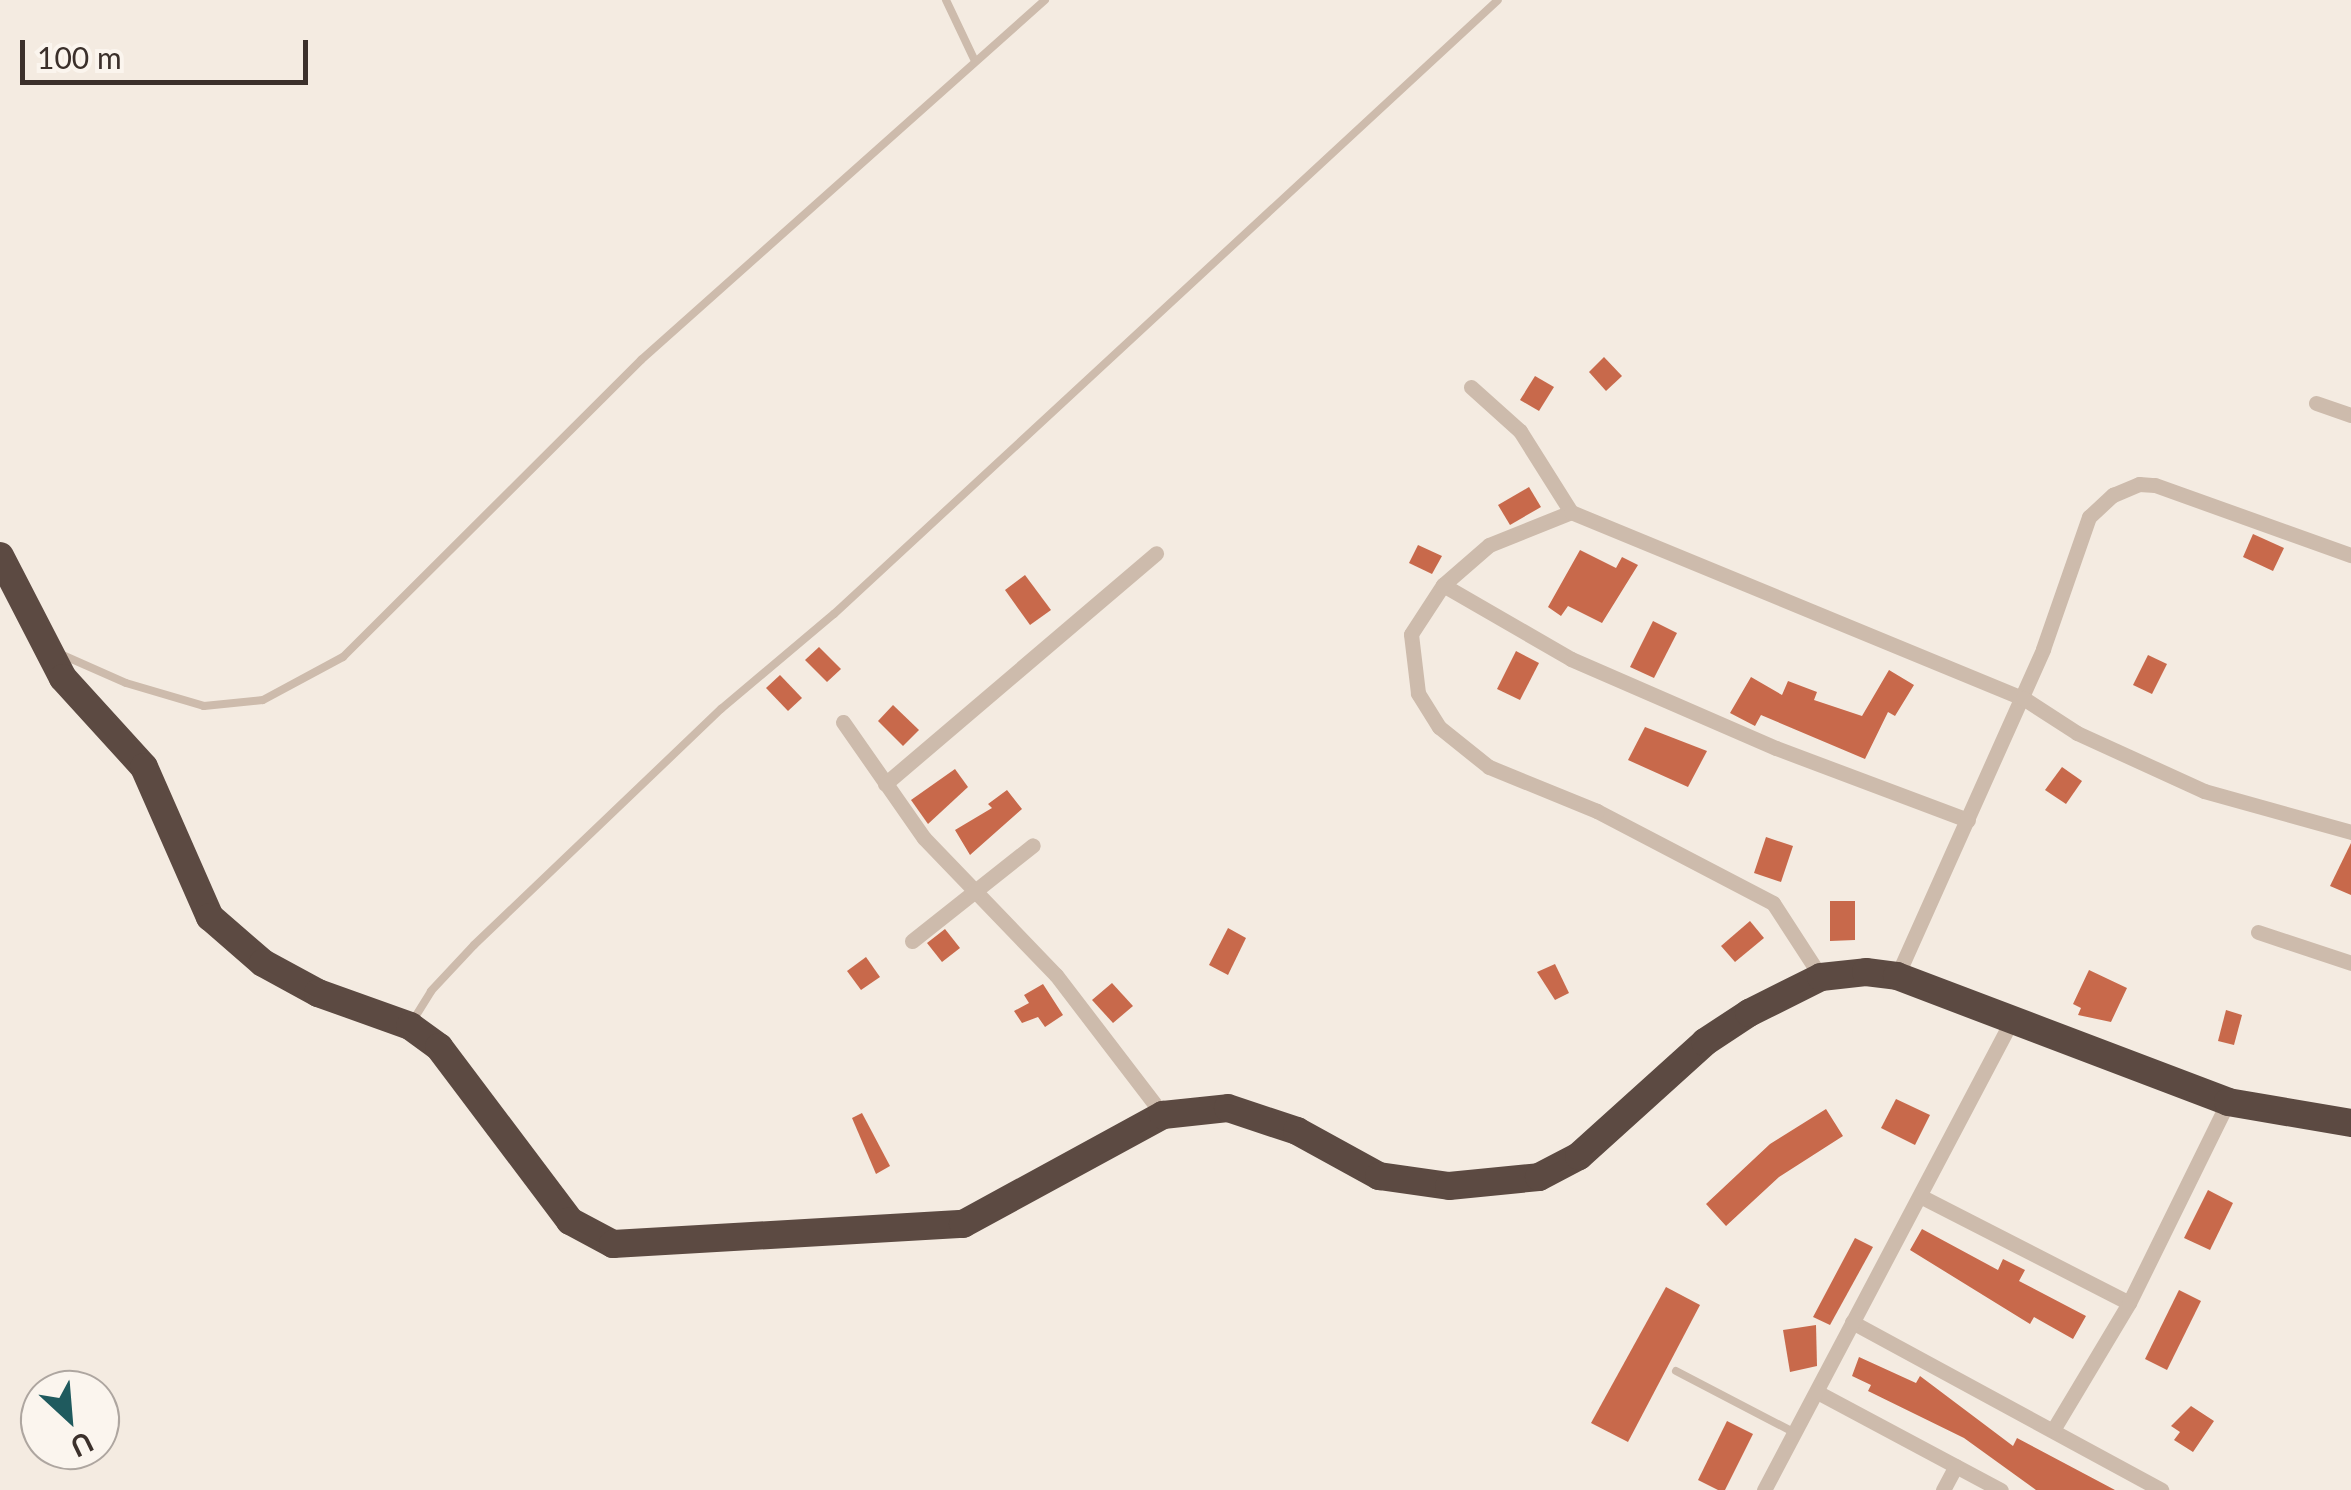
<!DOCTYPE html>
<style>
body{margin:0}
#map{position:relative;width:2351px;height:1490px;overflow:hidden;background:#f4ebe1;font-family:Lato,sans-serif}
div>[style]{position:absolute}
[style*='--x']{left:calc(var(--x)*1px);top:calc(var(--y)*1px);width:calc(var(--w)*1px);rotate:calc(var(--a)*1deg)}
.building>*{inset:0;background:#c8694b}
.lane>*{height:8px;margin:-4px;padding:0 4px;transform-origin:4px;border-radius:4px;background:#cdbbac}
.street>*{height:15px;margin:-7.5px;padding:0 7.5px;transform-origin:7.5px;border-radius:7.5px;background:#cdbbac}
.highway>*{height:28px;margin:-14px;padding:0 14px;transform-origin:14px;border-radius:14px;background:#5c4a42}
span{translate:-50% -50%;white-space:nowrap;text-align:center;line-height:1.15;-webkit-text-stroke:8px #fbf5ee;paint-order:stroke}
.north{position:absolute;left:20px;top:1370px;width:100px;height:100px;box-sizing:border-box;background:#fbf5ee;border:2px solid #aea6a0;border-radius:50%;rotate:154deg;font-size:28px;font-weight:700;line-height:40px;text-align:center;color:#3b302b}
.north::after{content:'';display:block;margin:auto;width:35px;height:45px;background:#1f5a5e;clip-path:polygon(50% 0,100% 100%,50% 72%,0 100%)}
.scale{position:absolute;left:20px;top:40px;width:288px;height:45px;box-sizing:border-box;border:5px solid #3b302b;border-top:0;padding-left:12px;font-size:30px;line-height:35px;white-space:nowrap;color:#3b302b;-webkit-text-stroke:8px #fbf5ee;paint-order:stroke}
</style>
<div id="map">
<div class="building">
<div style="clip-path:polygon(1604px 357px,1622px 376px,1606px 391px,1589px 372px)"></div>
<div style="clip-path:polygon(1535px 376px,1554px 387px,1539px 411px,1520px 400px)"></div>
<div style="clip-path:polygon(1529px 487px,1541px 507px,1510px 525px,1498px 505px)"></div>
<div style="clip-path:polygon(2253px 534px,2284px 548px,2273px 571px,2243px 557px)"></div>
<div style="clip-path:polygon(1418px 545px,1442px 556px,1432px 574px,1409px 563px)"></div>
<div style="clip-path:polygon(1580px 550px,1616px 568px,1622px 557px,1638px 565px,1602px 623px,1568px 606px,1561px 616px,1548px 607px)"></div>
<div style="clip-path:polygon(1025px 575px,1051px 610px,1030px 625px,1005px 590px)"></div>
<div style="clip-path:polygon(1653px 621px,1677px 633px,1654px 678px,1630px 667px)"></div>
<div style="clip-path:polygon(819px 647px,841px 669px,827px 682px,805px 660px)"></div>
<div style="clip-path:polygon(1516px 651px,1539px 663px,1520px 700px,1497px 689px)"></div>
<div style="clip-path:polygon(2148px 655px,2167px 664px,2152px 694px,2133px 685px)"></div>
<div style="clip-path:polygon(1889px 670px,1914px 685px,1895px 716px,1888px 712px,1865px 759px,1761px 715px,1755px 726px,1730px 713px,1751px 677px,1782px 695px,1788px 681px,1817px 692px,1814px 700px,1862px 716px)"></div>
<div style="clip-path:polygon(780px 675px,802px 698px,788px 711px,766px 688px)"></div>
<div style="clip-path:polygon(893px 705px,919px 730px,903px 746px,878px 721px)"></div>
<div style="clip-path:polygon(1645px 727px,1707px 751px,1688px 787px,1628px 760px)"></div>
<div style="clip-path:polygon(2062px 767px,2082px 781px,2066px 804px,2045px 790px)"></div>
<div style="clip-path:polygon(955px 769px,968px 787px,928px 824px,911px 800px)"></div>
<div style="clip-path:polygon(1007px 790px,1022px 809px,970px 855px,955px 830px,992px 808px,988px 804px)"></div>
<div style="clip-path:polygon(1766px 837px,1793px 846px,1781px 882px,1754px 873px)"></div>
<div style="clip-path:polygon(2351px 843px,2351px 895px,2330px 886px)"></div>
<div style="clip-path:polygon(1830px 901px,1855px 901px,1855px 940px,1830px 941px)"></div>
<div style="clip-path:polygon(1750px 921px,1764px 938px,1735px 962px,1721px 946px)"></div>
<div style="clip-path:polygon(1228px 928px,1246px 938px,1228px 975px,1209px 965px)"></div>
<div style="clip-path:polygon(945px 929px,960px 948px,942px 962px,927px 943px)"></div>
<div style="clip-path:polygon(866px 957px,880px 977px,861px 990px,847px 971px)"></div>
<div style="clip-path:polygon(1555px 964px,1569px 993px,1555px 1000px,1537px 972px)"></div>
<div style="clip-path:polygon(2089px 970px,2127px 988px,2111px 1022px,2078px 1015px,2081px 1008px,2073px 1004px)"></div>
<div style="clip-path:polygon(1112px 983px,1133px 1006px,1113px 1023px,1092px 1000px)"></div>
<div style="clip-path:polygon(1043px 984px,1063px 1015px,1045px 1027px,1038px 1017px,1022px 1023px,1014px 1011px,1029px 1003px,1024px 995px)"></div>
<div style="clip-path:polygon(2226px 1010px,2242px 1015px,2234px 1045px,2218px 1041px)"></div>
<div style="clip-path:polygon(1896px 1099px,1930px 1115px,1915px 1145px,1881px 1128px)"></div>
<div style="clip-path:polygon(1826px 1109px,1843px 1136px,1779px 1177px,1726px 1226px,1706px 1204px,1770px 1144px)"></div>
<div style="clip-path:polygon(862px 1113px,890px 1166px,876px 1174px,852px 1118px)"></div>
<div style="clip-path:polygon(2208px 1190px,2233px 1203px,2210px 1250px,2184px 1238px)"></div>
<div style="clip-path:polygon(1922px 1229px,1998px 1270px,2003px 1259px,2025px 1270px,2019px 1281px,2086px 1316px,2073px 1339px,2034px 1317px,2030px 1324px,1910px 1250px)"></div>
<div style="clip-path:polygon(1855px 1238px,1873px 1247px,1830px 1325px,1813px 1317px)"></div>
<div style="clip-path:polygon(1666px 1287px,1700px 1305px,1628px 1442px,1591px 1423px)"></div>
<div style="clip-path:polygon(2179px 1290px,2201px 1301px,2167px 1370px,2145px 1359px)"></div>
<div style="clip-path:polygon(1816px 1325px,1817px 1366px,1790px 1372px,1783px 1330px)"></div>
<div style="clip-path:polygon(1859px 1357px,1916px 1383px,1920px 1376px,2013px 1446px,2017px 1438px,2115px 1490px,2036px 1490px,1964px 1438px,1868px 1391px,1871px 1385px,1852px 1376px)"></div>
<div style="clip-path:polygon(2191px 1406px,2214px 1421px,2193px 1452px,2174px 1440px,2180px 1432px,2171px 1426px)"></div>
<div style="clip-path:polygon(1727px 1421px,1753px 1434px,1725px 1490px,1718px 1490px,1698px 1480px)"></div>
</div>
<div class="lane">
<div style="--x:946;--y:0;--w:65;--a:64.6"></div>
<div style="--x:58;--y:653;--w:74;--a:23.8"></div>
<div style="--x:126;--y:683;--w:81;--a:16.4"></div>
<div style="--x:204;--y:706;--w:59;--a:-5.8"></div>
<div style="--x:263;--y:700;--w:91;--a:-28.3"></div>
<div style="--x:343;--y:657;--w:421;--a:-44.9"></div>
<div style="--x:641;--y:360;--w:541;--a:-41.7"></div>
<div style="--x:412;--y:1022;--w:36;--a:-58"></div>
<div style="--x:431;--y:991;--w:63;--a:-46.9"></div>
<div style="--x:474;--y:945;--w:342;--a:-43.7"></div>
<div style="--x:721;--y:709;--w:148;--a:-40.1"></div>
<div style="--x:834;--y:614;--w:904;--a:-42.76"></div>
<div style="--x:1676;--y:1371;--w:134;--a:27.5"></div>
</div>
<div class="street">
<div style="--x:1471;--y:387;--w:66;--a:41.9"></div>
<div style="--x:1520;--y:431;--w:96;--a:57.8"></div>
<div style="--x:2316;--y:403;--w:37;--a:19"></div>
<div style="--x:1443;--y:585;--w:148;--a:30"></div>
<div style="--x:1571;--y:659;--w:223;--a:23.5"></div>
<div style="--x:1776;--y:748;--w:205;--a:20.6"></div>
<div style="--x:843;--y:722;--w:141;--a:55.1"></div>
<div style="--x:924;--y:838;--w:190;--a:46.1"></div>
<div style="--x:1056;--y:975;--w:176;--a:52.6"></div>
<div style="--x:885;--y:784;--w:356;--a:-40.4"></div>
<div style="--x:2258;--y:932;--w:98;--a:18.4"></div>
<div style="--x:912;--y:941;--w:154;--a:-38.4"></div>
<div style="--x:1897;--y:976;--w:358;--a:-65.9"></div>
<div style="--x:2043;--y:649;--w:140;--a:-70.8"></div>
<div style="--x:2089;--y:517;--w:33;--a:-43"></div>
<div style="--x:2113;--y:495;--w:28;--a:-23"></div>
<div style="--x:2139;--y:484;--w:16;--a:4"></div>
<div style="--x:2155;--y:485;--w:208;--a:19.7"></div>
<div style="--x:1821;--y:977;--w:88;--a:-123"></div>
<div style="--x:1773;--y:903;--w:199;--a:-152.4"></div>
<div style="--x:1597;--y:811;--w:117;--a:-157.8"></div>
<div style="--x:1489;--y:767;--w:64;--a:-141.3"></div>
<div style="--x:1439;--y:727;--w:40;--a:-122"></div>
<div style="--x:1418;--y:693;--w:59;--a:-96.8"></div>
<div style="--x:1411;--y:634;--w:59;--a:-56.9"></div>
<div style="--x:1443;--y:585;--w:61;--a:-41"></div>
<div style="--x:1489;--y:545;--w:88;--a:-21.9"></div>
<div style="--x:1571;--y:512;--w:489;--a:22.4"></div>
<div style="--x:2023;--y:698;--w:64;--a:32.9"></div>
<div style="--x:2077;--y:733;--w:140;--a:24.5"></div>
<div style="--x:2204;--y:791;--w:153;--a:15.6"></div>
<div style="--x:1924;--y:1198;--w:230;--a:27.1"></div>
<div style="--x:1852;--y:1322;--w:352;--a:28.5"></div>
<div style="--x:1819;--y:1393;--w:206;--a:28.1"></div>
<div style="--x:2053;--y:1430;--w:148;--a:-59.1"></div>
<div style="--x:2129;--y:1303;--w:224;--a:-63.8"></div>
<div style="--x:1764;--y:1490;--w:531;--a:-62.18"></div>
<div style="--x:1943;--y:1490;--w:27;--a:-62"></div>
</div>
<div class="highway">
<div style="--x:0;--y:556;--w:137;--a:62.7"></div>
<div style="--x:63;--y:678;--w:120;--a:47.7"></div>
<div style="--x:144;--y:767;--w:164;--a:66.3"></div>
<div style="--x:210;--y:917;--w:70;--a:41"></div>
<div style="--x:263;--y:963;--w:63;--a:28.6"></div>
<div style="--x:318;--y:993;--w:98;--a:19.7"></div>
<div style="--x:410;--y:1026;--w:36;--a:36"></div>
<div style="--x:439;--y:1047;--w:218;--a:53"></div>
<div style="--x:570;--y:1221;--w:49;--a:28.1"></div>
<div style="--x:613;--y:1244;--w:351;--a:-3.3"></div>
<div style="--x:963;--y:1224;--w:228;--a:-28.6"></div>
<div style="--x:1163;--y:1115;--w:65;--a:-6.1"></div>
<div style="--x:1228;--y:1108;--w:73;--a:18.4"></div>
<div style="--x:1297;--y:1131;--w:94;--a:28.8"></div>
<div style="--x:1379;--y:1176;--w:71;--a:8.1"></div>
<div style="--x:1449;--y:1186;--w:90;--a:-5.7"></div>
<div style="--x:1539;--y:1177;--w:45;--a:-27.7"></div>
<div style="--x:1579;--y:1156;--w:170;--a:-42.1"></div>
<div style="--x:1705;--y:1042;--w:53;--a:-33.4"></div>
<div style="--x:1749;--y:1013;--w:80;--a:-26.6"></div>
<div style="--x:1821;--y:977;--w:45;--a:-6.3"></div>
<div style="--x:1866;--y:972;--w:31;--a:7"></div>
<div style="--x:1897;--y:976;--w:354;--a:20.8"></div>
<div style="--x:2228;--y:1102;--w:125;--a:9.7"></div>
</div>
<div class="north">U</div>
<div class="scale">100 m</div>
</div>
